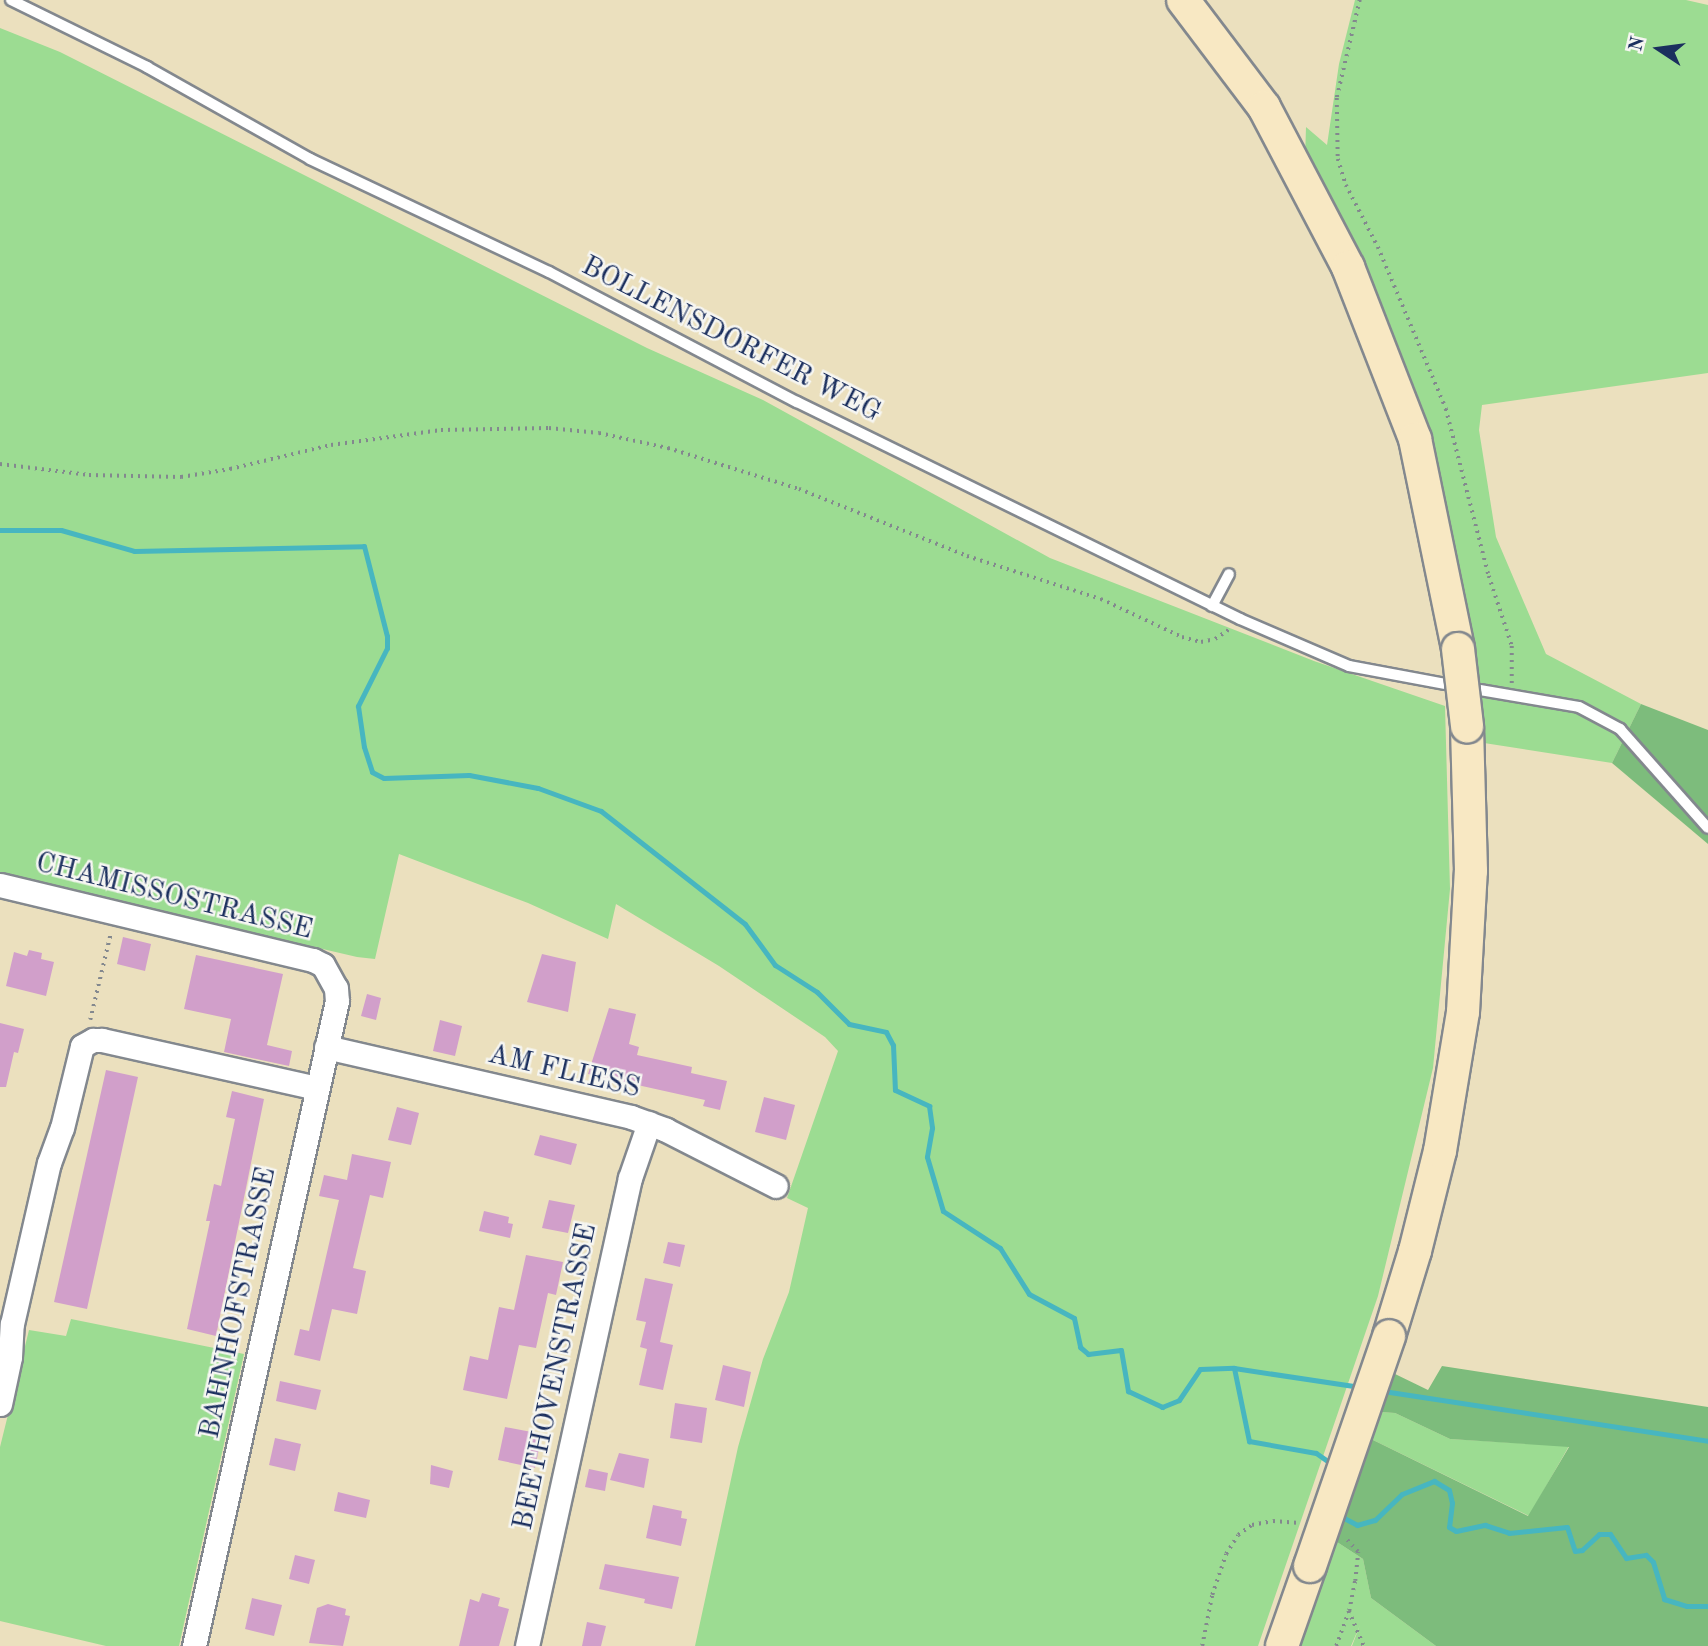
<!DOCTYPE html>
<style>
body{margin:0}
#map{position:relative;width:1708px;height:1646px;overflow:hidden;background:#ebe0be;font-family:"Old Standard TT",serif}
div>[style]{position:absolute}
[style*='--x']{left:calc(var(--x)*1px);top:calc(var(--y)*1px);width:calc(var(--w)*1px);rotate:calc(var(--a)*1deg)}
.green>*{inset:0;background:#9cdc92}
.forest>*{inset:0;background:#7dbc7c}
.stream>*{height:5px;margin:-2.5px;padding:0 2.5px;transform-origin:2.5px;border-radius:2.5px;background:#47b6c0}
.building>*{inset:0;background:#d19fca}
.path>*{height:3.5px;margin-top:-1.75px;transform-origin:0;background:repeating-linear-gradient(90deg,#83888e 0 2px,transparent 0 7px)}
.roads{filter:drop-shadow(2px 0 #83888e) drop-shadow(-2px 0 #83888e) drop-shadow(0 2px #83888e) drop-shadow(0 -2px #83888e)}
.service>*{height:10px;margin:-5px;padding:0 5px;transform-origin:5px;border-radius:5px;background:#fff}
.minor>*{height:23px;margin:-11.5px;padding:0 11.5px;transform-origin:11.5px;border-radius:11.5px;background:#fff}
.secondary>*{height:32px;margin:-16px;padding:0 16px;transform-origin:16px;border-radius:16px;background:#f8e8c3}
.bridges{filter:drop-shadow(2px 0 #83888e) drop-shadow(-2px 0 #83888e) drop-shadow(0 2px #83888e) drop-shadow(0 -2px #83888e)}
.secondary-bridge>*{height:32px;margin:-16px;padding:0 16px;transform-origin:16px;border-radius:16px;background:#f8e8c3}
span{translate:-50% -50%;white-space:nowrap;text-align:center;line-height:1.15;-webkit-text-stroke:5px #f6f6f2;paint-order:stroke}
.street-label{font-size:28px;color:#1b2f5e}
.north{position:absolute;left:1624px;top:14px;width:70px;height:70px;-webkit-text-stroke:5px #f6f6f2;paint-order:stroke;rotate:283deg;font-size:19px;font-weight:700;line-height:28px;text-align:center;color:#1b2f5e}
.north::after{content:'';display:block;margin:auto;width:24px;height:32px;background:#1b2f5e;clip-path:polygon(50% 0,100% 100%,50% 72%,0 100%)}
</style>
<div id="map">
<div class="green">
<div style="clip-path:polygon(1355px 0,1686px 0,1708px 5px,1708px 373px,1482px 405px,1479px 430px,1496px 537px,1546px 654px,1641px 704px,1612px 763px,1484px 743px,1467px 613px,1443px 498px,1424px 431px,1305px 159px,1306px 127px,1327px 145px,1339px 64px)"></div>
<div style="clip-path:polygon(0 28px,60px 52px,647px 348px,763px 400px,1050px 558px,1314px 661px,1445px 706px,1450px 889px,1433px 1068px,1378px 1296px,1258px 1646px,695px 1646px,738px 1447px,763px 1359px,789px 1292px,808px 1208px,787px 1198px,838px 1051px,825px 1037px,719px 966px,616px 904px,608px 939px,528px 903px,399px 854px,375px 959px,357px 957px,0 874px)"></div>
<div style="clip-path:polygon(71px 1319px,244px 1354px,179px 1646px,106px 1646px,0 1621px,0 1447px,29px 1330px,66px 1336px)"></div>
<div style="clip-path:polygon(1380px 1412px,1395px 1413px,1450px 1439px,1569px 1446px,1529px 1516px,1371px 1439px)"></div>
<div style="clip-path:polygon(1337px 1542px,1363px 1559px,1371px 1598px,1436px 1646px,1352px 1646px,1360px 1625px,1351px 1646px,1296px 1646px,1322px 1570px,1326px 1571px)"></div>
</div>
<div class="forest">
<div style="clip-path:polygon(1641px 704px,1708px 730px,1708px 844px,1612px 763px)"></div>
<div style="clip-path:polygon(1442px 1366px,1708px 1407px,1708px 1646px,1436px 1646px,1371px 1598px,1363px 1559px,1337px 1542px,1371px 1439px,1528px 1516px,1569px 1447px,1450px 1439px,1395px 1413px,1380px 1412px,1393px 1373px,1428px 1390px)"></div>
</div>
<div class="stream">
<div style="--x:0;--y:530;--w:61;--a:0"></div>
<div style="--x:61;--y:530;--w:76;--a:16"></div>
<div style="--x:134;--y:551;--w:230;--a:-1.2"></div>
<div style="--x:364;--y:546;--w:93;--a:75.7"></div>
<div style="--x:387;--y:636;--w:12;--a:90"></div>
<div style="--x:387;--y:648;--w:65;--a:116.6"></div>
<div style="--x:358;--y:706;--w:41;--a:81.7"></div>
<div style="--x:364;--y:747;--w:26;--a:72"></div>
<div style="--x:372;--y:772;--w:13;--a:27"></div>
<div style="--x:384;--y:778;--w:85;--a:-2"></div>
<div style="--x:469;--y:775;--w:70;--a:10.7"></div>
<div style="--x:538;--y:788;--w:67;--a:20.1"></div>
<div style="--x:601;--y:811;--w:183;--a:38.1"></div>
<div style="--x:745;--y:924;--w:51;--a:53.8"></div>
<div style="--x:775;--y:965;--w:50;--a:32.7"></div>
<div style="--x:817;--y:992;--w:45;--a:45"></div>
<div style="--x:849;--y:1024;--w:38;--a:12"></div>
<div style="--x:886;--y:1032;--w:15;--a:62"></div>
<div style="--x:893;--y:1045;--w:45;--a:87.5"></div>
<div style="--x:895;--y:1090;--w:38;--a:25"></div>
<div style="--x:929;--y:1106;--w:22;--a:82"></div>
<div style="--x:932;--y:1128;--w:29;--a:100"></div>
<div style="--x:927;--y:1157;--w:56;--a:73.5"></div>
<div style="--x:943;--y:1211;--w:68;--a:33"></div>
<div style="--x:1000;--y:1248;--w:54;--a:57.8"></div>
<div style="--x:1029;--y:1294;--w:51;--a:28.1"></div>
<div style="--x:1074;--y:1318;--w:30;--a:78"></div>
<div style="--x:1080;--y:1347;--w:11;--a:41"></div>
<div style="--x:1088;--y:1354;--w:33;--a:-7"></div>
<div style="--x:1121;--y:1350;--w:42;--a:80.3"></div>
<div style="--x:1128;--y:1391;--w:38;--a:25"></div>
<div style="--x:1162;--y:1407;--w:18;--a:-22"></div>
<div style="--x:1179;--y:1400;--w:37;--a:-56"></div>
<div style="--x:1200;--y:1369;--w:34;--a:-2"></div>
<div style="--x:1234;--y:1368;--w:75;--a:78.4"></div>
<div style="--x:1249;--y:1441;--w:68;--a:10.2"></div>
<div style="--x:1316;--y:1453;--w:19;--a:35"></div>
<div style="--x:1234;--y:1368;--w:126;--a:8.6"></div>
<div style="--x:1383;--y:1391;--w:329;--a:8.7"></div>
<div style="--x:1343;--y:1510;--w:8;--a:83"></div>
<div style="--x:1344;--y:1518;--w:15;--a:28"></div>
<div style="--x:1357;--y:1525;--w:19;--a:-16"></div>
<div style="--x:1375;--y:1520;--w:37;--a:-44"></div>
<div style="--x:1402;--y:1494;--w:35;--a:-22"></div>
<div style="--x:1434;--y:1481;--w:17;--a:31"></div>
<div style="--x:1449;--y:1490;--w:13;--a:77"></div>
<div style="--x:1452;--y:1503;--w:24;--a:97"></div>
<div style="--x:1449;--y:1527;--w:8;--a:30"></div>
<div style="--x:1456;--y:1531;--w:30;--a:-12"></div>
<div style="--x:1485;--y:1525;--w:25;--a:18"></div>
<div style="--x:1509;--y:1533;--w:58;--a:-5.9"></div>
<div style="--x:1567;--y:1527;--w:25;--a:72"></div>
<div style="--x:1575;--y:1551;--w:7;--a:-8"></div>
<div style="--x:1582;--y:1550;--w:23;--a:-43"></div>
<div style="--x:1599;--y:1534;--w:11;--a:0"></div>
<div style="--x:1610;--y:1534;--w:29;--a:56"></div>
<div style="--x:1626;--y:1558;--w:20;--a:-9"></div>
<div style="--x:1646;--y:1555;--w:10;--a:45"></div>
<div style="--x:1653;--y:1562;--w:39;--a:73"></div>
<div style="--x:1664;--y:1599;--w:24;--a:17"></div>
<div style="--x:1687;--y:1606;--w:21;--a:0"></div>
</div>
<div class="building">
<div style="clip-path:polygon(123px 937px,151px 944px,145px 971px,117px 964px)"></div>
<div style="clip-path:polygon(29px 950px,42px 953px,41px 959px,54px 962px,46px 996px,6px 986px,14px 952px,27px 956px)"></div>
<div style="clip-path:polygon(542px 954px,576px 962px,568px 1012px,527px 1002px)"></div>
<div style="clip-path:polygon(196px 955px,283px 974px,267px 1045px,292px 1051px,289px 1066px,224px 1052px,231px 1019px,184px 1009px)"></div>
<div style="clip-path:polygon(367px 994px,381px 998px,376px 1020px,361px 1016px)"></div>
<div style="clip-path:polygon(609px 1008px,636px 1014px,629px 1044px,639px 1047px,637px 1055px,692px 1067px,691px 1073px,727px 1081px,720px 1110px,703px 1106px,705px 1100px,588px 1074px)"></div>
<div style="clip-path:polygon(440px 1020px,462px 1026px,455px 1056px,433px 1051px)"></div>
<div style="clip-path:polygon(0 1023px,24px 1029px,18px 1053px,14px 1052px,6px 1087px,0 1087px)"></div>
<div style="clip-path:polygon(106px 1070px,138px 1077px,87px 1309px,54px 1302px)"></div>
<div style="clip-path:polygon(232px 1091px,264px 1099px,216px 1336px,187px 1329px,210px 1221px,206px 1221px,214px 1184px,221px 1186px,235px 1119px,226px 1117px)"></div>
<div style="clip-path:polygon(764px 1097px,795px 1105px,786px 1140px,755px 1132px)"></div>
<div style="clip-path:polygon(397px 1107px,419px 1113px,411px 1145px,388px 1140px)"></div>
<div style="clip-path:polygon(540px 1135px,577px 1144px,571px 1165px,534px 1155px)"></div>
<div style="clip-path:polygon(352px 1154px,391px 1162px,383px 1198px,370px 1195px,353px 1268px,366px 1271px,357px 1314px,332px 1309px,320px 1361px,294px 1355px,300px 1329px,309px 1331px,339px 1200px,319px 1196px,324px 1175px,347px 1180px)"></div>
<div style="clip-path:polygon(549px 1200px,575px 1205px,568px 1233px,542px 1228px)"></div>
<div style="clip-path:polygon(484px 1211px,509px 1217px,508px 1223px,513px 1224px,510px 1238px,479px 1231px)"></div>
<div style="clip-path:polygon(668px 1242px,685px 1245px,680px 1267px,663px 1263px)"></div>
<div style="clip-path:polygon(526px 1255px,563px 1262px,556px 1295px,548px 1293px,536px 1348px,519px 1345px,507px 1399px,463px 1390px,470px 1356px,488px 1360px,499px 1307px,514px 1310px)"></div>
<div style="clip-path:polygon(645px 1278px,673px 1284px,660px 1342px,673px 1345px,663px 1390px,639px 1385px,647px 1349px,640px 1347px,646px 1322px,636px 1320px)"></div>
<div style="clip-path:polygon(723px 1365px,751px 1372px,744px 1407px,715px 1400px)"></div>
<div style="clip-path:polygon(280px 1381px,321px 1390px,316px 1410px,276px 1401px)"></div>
<div style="clip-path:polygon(675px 1403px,707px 1408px,702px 1443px,670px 1438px)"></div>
<div style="clip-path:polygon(505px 1427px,542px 1434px,535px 1468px,498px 1460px)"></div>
<div style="clip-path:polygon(275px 1438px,301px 1444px,295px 1471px,269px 1465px)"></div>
<div style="clip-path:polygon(619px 1453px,649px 1459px,644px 1488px,610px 1480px)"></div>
<div style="clip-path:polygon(431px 1465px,453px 1471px,449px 1488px,430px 1484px)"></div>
<div style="clip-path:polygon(589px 1469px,608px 1473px,605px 1491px,585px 1487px)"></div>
<div style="clip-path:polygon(338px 1492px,370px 1500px,366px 1518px,334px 1511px)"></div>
<div style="clip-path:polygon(653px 1505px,682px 1511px,681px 1518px,687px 1519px,681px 1546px,646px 1538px)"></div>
<div style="clip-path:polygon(295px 1555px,315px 1560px,309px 1584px,289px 1579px)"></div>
<div style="clip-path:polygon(605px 1564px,679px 1577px,672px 1609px,644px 1603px,645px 1599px,599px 1589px)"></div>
<div style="clip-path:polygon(482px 1593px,500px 1598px,498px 1606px,509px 1609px,499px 1646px,459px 1646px,470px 1599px,479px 1602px)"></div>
<div style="clip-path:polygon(252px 1598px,282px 1605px,274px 1636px,245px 1629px)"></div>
<div style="clip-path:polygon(328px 1604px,346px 1609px,345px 1615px,350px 1616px,343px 1646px,309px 1643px,317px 1608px)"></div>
<div style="clip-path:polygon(587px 1622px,606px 1626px,601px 1646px,582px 1646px)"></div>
</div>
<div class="path">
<div style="--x:1360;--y:0;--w:101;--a:103.2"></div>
<div style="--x:1337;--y:98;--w:61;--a:89.1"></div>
<div style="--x:1338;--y:159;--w:27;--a:73"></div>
<div style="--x:1346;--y:185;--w:70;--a:62.7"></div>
<div style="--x:1378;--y:247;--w:176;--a:67.2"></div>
<div style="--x:1446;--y:409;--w:172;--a:75.6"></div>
<div style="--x:1489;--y:576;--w:74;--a:71.8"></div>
<div style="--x:1512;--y:646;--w:38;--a:90"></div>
<div style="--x:0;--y:464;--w:90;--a:7"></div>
<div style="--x:89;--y:475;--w:92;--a:1.2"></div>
<div style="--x:181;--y:477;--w:50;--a:-9.3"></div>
<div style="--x:230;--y:469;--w:104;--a:-13.4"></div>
<div style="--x:331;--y:445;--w:111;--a:-7.8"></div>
<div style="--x:441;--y:430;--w:108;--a:-1.1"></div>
<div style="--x:549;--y:428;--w:50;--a:5.7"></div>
<div style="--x:599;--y:433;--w:71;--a:12.3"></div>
<div style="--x:668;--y:448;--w:137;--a:17.4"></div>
<div style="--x:799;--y:489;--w:181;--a:21.7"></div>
<div style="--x:967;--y:556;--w:141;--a:17.8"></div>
<div style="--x:1101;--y:599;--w:89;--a:25.1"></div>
<div style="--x:1182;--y:637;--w:20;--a:15"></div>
<div style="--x:1201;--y:642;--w:14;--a:-12"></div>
<div style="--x:1215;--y:639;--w:18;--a:-34"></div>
<div style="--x:90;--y:1020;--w:90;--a:-76.6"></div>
<div style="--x:1349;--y:1611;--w:38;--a:67"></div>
<div style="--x:1202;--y:1646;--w:52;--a:-78.9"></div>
<div style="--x:1212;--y:1595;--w:43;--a:-71.1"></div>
<div style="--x:1226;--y:1554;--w:22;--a:-58"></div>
<div style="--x:1238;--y:1535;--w:17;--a:-36"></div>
<div style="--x:1252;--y:1525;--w:21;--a:-11"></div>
<div style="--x:1273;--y:1521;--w:27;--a:4"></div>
<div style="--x:1336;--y:1646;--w:37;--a:-70"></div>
<div style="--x:1349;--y:1611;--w:31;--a:-79"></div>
<div style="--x:1355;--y:1581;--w:29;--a:-84"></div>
<div style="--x:1358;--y:1552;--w:18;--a:-133"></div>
</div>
<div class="roads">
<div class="service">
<div style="--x:11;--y:0;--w:152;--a:26.2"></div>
<div style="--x:147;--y:67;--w:187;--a:29.4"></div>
<div style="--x:310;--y:159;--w:264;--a:25.3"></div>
<div style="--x:549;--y:272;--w:280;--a:27.7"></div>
<div style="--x:797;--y:402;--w:493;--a:26.1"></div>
<div style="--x:1240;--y:619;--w:119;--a:23.3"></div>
<div style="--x:1349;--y:666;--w:98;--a:10.6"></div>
<div style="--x:1212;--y:606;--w:36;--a:-62"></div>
<div style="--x:1480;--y:690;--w:100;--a:9.7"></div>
<div style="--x:1579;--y:707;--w:47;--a:28.2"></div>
<div style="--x:1620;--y:729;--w:132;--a:48.4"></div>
</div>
<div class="minor">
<div style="--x:0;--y:885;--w:322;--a:13.5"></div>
<div style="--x:313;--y:960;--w:11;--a:27"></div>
<div style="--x:323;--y:965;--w:26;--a:61"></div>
<div style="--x:336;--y:988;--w:13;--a:86"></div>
<div style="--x:337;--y:1001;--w:661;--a:102.5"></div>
<div style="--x:326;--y:1047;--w:313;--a:12.9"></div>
<div style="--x:631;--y:1117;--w:37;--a:20"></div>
<div style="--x:666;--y:1130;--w:123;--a:27"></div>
<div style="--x:0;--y:1404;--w:48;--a:-78"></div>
<div style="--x:10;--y:1357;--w:33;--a:-87"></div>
<div style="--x:12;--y:1324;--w:165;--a:-77.1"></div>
<div style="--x:49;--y:1163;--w:37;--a:-70"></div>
<div style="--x:62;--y:1128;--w:84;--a:-76.3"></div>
<div style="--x:82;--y:1046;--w:13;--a:-29"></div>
<div style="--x:93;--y:1040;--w:9;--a:0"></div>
<div style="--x:102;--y:1040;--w:219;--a:12.6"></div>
<div style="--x:527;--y:1646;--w:479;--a:-77.6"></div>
<div style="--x:630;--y:1178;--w:58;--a:-70.9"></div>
</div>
<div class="secondary">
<div style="--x:1183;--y:0;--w:134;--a:52.9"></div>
<div style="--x:1264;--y:107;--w:181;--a:62.3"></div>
<div style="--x:1348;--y:267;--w:185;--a:68.7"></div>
<div style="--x:1415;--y:439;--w:214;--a:78.4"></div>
<div style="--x:1389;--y:1336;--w:89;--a:-73"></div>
<div style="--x:1415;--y:1251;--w:103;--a:-76"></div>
<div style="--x:1440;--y:1151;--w:141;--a:-80.6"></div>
<div style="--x:1463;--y:1012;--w:141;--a:-86.8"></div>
<div style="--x:1471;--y:871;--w:145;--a:-91.6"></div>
<div style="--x:1282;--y:1646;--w:85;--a:-70.7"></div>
</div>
</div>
<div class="bridges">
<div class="secondary-bridge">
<div style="--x:1458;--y:649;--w:78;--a:83.3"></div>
<div style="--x:1310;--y:1566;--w:243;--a:-71"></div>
</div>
</div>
<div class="street-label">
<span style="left:731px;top:340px;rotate:27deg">BOLLENSDORFER WEG</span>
<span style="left:174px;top:897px;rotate:14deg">CHAMISSOSTRASSE</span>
<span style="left:564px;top:1072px;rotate:13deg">AM FLIESS</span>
<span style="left:239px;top:1303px;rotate:-78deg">BAHNHOFSTRASSE</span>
<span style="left:556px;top:1377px;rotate:-78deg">BEETHOVENSTRASSE</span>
</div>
<div class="north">N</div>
</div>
